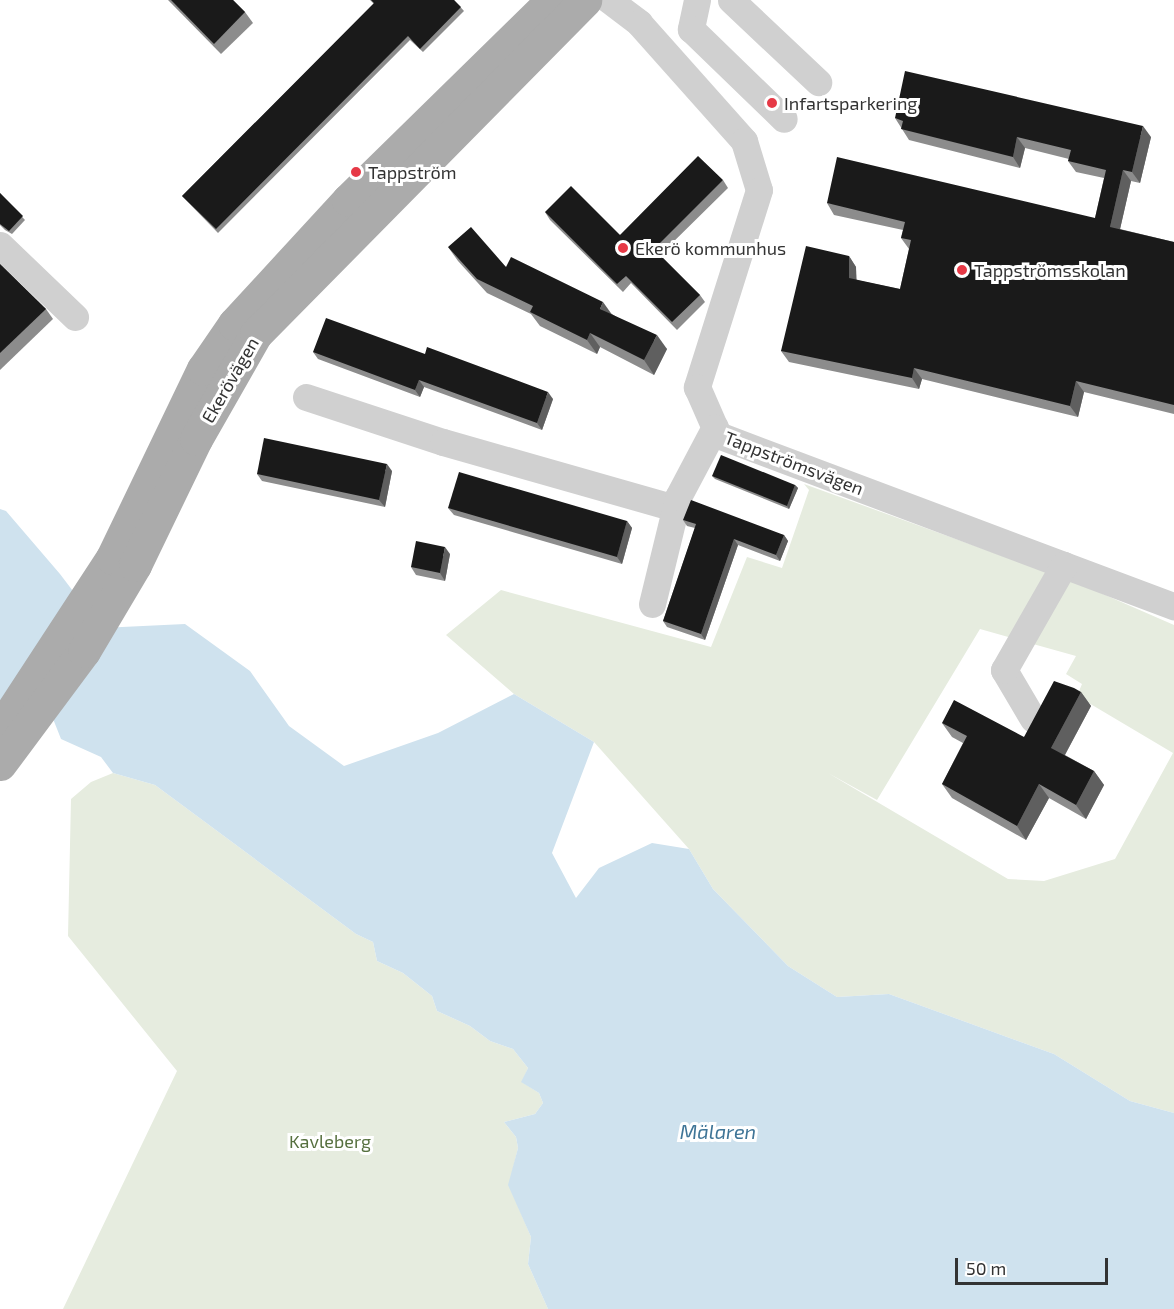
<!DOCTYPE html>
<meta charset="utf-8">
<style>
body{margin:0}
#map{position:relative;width:1174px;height:1309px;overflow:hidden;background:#fff;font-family:"Exo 2",sans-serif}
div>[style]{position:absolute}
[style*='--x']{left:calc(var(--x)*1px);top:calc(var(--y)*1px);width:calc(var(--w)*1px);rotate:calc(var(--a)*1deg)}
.green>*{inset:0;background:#e6ecdf}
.water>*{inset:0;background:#cfe2ee}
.minor>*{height:27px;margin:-13.5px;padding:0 13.5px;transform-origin:13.5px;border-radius:13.5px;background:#d0d0d0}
.major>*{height:33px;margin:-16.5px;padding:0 16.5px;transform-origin:16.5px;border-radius:16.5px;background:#ababab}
.wall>*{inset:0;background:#8c8c8c}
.shaded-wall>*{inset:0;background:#5f5f5f}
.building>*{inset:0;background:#1a1a1a}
.dots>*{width:16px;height:16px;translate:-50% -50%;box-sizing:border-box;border:3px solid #fff;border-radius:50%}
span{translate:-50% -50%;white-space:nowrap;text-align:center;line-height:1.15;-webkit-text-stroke:6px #fff;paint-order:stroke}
.poi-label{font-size:18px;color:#333}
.left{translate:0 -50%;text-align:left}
.street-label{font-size:18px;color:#333}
.park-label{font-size:18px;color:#56703f}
.water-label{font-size:20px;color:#3f7597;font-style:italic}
.scale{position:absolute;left:955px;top:1258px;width:153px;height:27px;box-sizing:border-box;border:3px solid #333;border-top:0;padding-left:8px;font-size:18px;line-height:21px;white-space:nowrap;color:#333;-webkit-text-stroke:4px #fff;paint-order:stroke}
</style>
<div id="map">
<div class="green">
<div style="clip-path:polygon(evenodd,804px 484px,1080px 584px,1174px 625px,1174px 1113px,1130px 1101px,1054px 1054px,889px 994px,837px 997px,788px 966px,713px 889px,689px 849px,594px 742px,514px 694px,446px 635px,501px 590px,711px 647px,747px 557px,782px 568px,809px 490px,804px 484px,980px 629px,1076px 656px,1066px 674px,1082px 684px,1077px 696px,1173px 753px,1115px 859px,1044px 881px,1008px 879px,828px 773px,877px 800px,980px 629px)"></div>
<div style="clip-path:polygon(113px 773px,155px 785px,356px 934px,373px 942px,377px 961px,403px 973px,432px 996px,437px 1011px,470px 1026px,490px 1041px,513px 1049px,528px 1068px,522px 1082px,539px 1093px,543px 1103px,535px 1114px,504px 1122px,516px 1137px,518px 1148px,509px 1185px,531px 1237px,528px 1264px,548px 1309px,63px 1309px,177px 1071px,68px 936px,71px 799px,91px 782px)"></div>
</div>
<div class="water">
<div style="clip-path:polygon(0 509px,6px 511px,60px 574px,101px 628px,185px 624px,250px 671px,289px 726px,344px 766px,438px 733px,514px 694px,594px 742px,552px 853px,576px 898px,599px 868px,652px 843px,689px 849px,713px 889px,788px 966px,837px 997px,889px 994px,1054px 1054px,1130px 1101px,1174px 1113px,1174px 1309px,548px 1309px,528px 1264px,531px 1237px,508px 1185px,518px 1148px,516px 1137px,504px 1122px,535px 1114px,543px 1103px,539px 1093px,521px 1082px,528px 1068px,513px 1049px,490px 1041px,470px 1026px,437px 1011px,432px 996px,403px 973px,377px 961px,373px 942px,356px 934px,155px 785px,113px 773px,101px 757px,61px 739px,44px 696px,0 704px)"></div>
</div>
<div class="minor">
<div style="--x:609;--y:0;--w:38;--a:37"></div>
<div style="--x:639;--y:23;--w:158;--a:48.3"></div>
<div style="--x:744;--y:141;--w:51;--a:73"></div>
<div style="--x:759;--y:190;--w:207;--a:107.5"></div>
<div style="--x:697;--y:387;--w:52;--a:66.4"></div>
<div style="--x:718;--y:435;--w:487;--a:20.6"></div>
<div style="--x:697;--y:0;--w:30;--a:102"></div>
<div style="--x:691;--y:29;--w:129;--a:44.1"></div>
<div style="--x:731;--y:0;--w:120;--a:43.3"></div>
<div style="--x:0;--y:245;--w:104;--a:43.8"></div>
<div style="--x:306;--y:397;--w:144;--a:18.2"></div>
<div style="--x:443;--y:442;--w:241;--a:15.9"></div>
<div style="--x:652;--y:604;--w:110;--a:-76.3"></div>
<div style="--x:678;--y:497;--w:79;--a:-62.1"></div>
<div style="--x:1033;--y:719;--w:57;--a:-120.6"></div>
<div style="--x:1004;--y:670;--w:121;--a:-60.3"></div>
</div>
<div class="major">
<div style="--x:0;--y:729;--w:204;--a:-56.8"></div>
<div style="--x:112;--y:558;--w:210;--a:-64.3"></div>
<div style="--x:203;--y:369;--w:55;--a:-55.4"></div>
<div style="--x:234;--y:324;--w:168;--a:-47.4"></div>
<div style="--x:348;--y:200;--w:286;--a:-44.4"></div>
<div style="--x:0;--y:764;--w:141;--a:-53.4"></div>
<div style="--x:84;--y:651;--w:100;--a:-59.3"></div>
<div style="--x:135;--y:565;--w:140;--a:-64.2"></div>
<div style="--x:196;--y:439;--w:121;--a:-60.3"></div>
<div style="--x:256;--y:334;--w:469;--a:-45.4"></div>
</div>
<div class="wall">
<div style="clip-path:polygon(168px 0,233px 0,245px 12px,253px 23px,221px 54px)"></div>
<div style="clip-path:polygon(370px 0,454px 0,464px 11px,423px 52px,410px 40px,218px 233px,182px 196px,374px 4px)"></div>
<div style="clip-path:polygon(895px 118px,1151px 137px,1140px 183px,1131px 181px,1120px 229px,1174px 242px,1174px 414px,1084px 392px,1078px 417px,922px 379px,919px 389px,789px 362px,781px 351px,849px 256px,856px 267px,856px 280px,900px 289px,909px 249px,901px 238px,903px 230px,834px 215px,827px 203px,1095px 218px,1104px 178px,1076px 172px,1068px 161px,1069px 159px,1025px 148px,1020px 168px,909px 140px)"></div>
<div style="clip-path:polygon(723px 180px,728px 188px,660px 255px,700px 295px,705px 302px,677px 330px,631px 283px,623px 292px,550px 220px,545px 212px,620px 235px)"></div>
<div style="clip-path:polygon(0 193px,25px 220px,12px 234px,5px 230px,0 225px)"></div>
<div style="clip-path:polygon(448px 247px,506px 267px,612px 314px,667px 349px,654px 375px,600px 347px,597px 354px,540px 326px,531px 314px,487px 293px,458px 261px)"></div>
<div style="clip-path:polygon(0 264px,46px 309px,53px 319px,0 370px)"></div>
<div style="clip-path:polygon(313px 352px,425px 354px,553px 399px,542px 430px,424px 387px,420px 397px,318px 359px)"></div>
<div style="clip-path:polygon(392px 471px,385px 507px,262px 481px,257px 474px)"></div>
<div style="clip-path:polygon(712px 476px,795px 485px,798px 488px,789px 509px,715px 479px)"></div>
<div style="clip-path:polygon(448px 508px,627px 521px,632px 528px,622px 564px,454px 515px)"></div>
<div style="clip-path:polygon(683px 520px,784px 535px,788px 541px,780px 561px,738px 545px,705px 640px,667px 627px,663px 621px,695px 528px,687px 526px)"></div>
<div style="clip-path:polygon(450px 554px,445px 581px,416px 575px,411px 567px)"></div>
<div style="clip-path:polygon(1081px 692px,1091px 706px,1065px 755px,1094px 771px,1104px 785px,1086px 819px,1049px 798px,1026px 840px,952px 798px,942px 784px,963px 743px,952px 737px,942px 723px,1024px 737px)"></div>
</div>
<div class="shaded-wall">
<div style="clip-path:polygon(1143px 126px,1151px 137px,1140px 183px,1132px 172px)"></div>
<div style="clip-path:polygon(1017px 137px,1025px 148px,1020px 168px,1013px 157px)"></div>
<div style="clip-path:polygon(1123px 170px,1131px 181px,1118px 238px,1110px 227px)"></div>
<div style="clip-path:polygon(849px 256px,856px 267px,857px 289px,849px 278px)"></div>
<div style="clip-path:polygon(603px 302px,613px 316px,600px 309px)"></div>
<div style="clip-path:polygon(590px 333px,600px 347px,597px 354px,587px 340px)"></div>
<div style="clip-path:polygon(657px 335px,667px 349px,654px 375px,644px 360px)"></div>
<div style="clip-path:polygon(914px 368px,922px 379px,919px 389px,912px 378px)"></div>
<div style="clip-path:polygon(419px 380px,424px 387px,420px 397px,415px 390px)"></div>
<div style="clip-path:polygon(1076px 381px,1084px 392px,1078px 417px,1070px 406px)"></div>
<div style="clip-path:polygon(548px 392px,553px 399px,542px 430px,537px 423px)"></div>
<div style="clip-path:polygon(387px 464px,392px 471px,385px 507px,379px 500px)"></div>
<div style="clip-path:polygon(795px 485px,798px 488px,789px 509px,787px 506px)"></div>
<div style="clip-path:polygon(627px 521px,632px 528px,622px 564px,617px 557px)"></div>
<div style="clip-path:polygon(784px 535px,788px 541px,780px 561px,776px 555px)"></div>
<div style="clip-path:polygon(734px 539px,738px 545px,705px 640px,701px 634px)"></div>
<div style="clip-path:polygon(445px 547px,450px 554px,445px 581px,440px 573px)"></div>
<div style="clip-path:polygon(1081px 692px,1091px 706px,1061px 762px,1051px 748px)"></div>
<div style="clip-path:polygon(1094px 771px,1104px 785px,1086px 819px,1076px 805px)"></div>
<div style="clip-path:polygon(1039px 784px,1049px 798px,1026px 840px,1017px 826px)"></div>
</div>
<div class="building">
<div style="clip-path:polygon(171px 0,233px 0,245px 12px,214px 44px)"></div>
<div style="clip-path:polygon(371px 0,454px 0,461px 7px,420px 49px,408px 36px,216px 229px,182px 196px,374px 3px)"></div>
<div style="clip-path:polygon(905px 71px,1143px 126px,1132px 172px,1123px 170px,1110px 227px,1174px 242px,1174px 405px,1076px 381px,1070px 406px,914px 368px,912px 378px,781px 351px,806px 246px,849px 256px,849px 278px,900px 289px,911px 240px,901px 238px,905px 222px,827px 203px,837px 157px,1095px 218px,1106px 170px,1068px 161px,1071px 150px,1017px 137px,1013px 157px,901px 129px,903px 121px,895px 118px)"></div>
<div style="clip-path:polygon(698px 156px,723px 180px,654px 249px,700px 295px,672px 322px,626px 276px,617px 284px,545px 212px,571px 186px,620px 235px)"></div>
<div style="clip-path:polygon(0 193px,23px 216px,9px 231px,0 224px)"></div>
<div style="clip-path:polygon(471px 227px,506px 267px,511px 257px,603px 302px,600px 309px,657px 335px,644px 360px,590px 333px,587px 340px,530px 312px,533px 306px,477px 279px,448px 247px)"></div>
<div style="clip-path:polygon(0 264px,46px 309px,0 353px)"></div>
<div style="clip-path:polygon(326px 318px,425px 354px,427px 347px,548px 392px,537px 423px,419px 380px,415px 390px,313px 352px)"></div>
<div style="clip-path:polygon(264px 438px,387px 464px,379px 500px,257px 474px)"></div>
<div style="clip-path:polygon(721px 455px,795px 485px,787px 506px,712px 476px)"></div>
<div style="clip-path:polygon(459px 472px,627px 521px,617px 557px,448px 508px)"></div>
<div style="clip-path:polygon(691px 500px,784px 535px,776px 555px,734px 539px,701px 634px,663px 621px,696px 524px,683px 520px)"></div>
<div style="clip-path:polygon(416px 541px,445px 547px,440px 573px,411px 567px)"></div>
<div style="clip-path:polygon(1054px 681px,1074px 688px,1081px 692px,1051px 748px,1094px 771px,1076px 805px,1039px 784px,1017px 826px,942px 784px,967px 736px,942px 723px,954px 700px,1024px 737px)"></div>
</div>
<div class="dots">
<div style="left:772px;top:103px;background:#e63946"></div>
<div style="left:356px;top:172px;background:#e63946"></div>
<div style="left:623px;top:248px;background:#e63946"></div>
<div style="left:962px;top:270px;background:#e63946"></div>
</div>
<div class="poi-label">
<span class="left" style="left:784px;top:103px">Infartsparkering</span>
<span class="left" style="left:368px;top:172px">Tappström</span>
<span class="left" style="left:635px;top:248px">Ekerö kommunhus</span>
<span class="left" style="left:974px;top:270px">Tappströmsskolan</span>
</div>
<div class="street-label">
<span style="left:230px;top:380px;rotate:-60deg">Ekerövägen</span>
<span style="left:794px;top:463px;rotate:21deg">Tappströmsvägen</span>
</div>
<div class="park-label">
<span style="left:330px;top:1141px">Kavleberg</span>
</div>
<div class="water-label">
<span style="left:718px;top:1131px">Mälaren</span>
</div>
<div class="scale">50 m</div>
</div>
